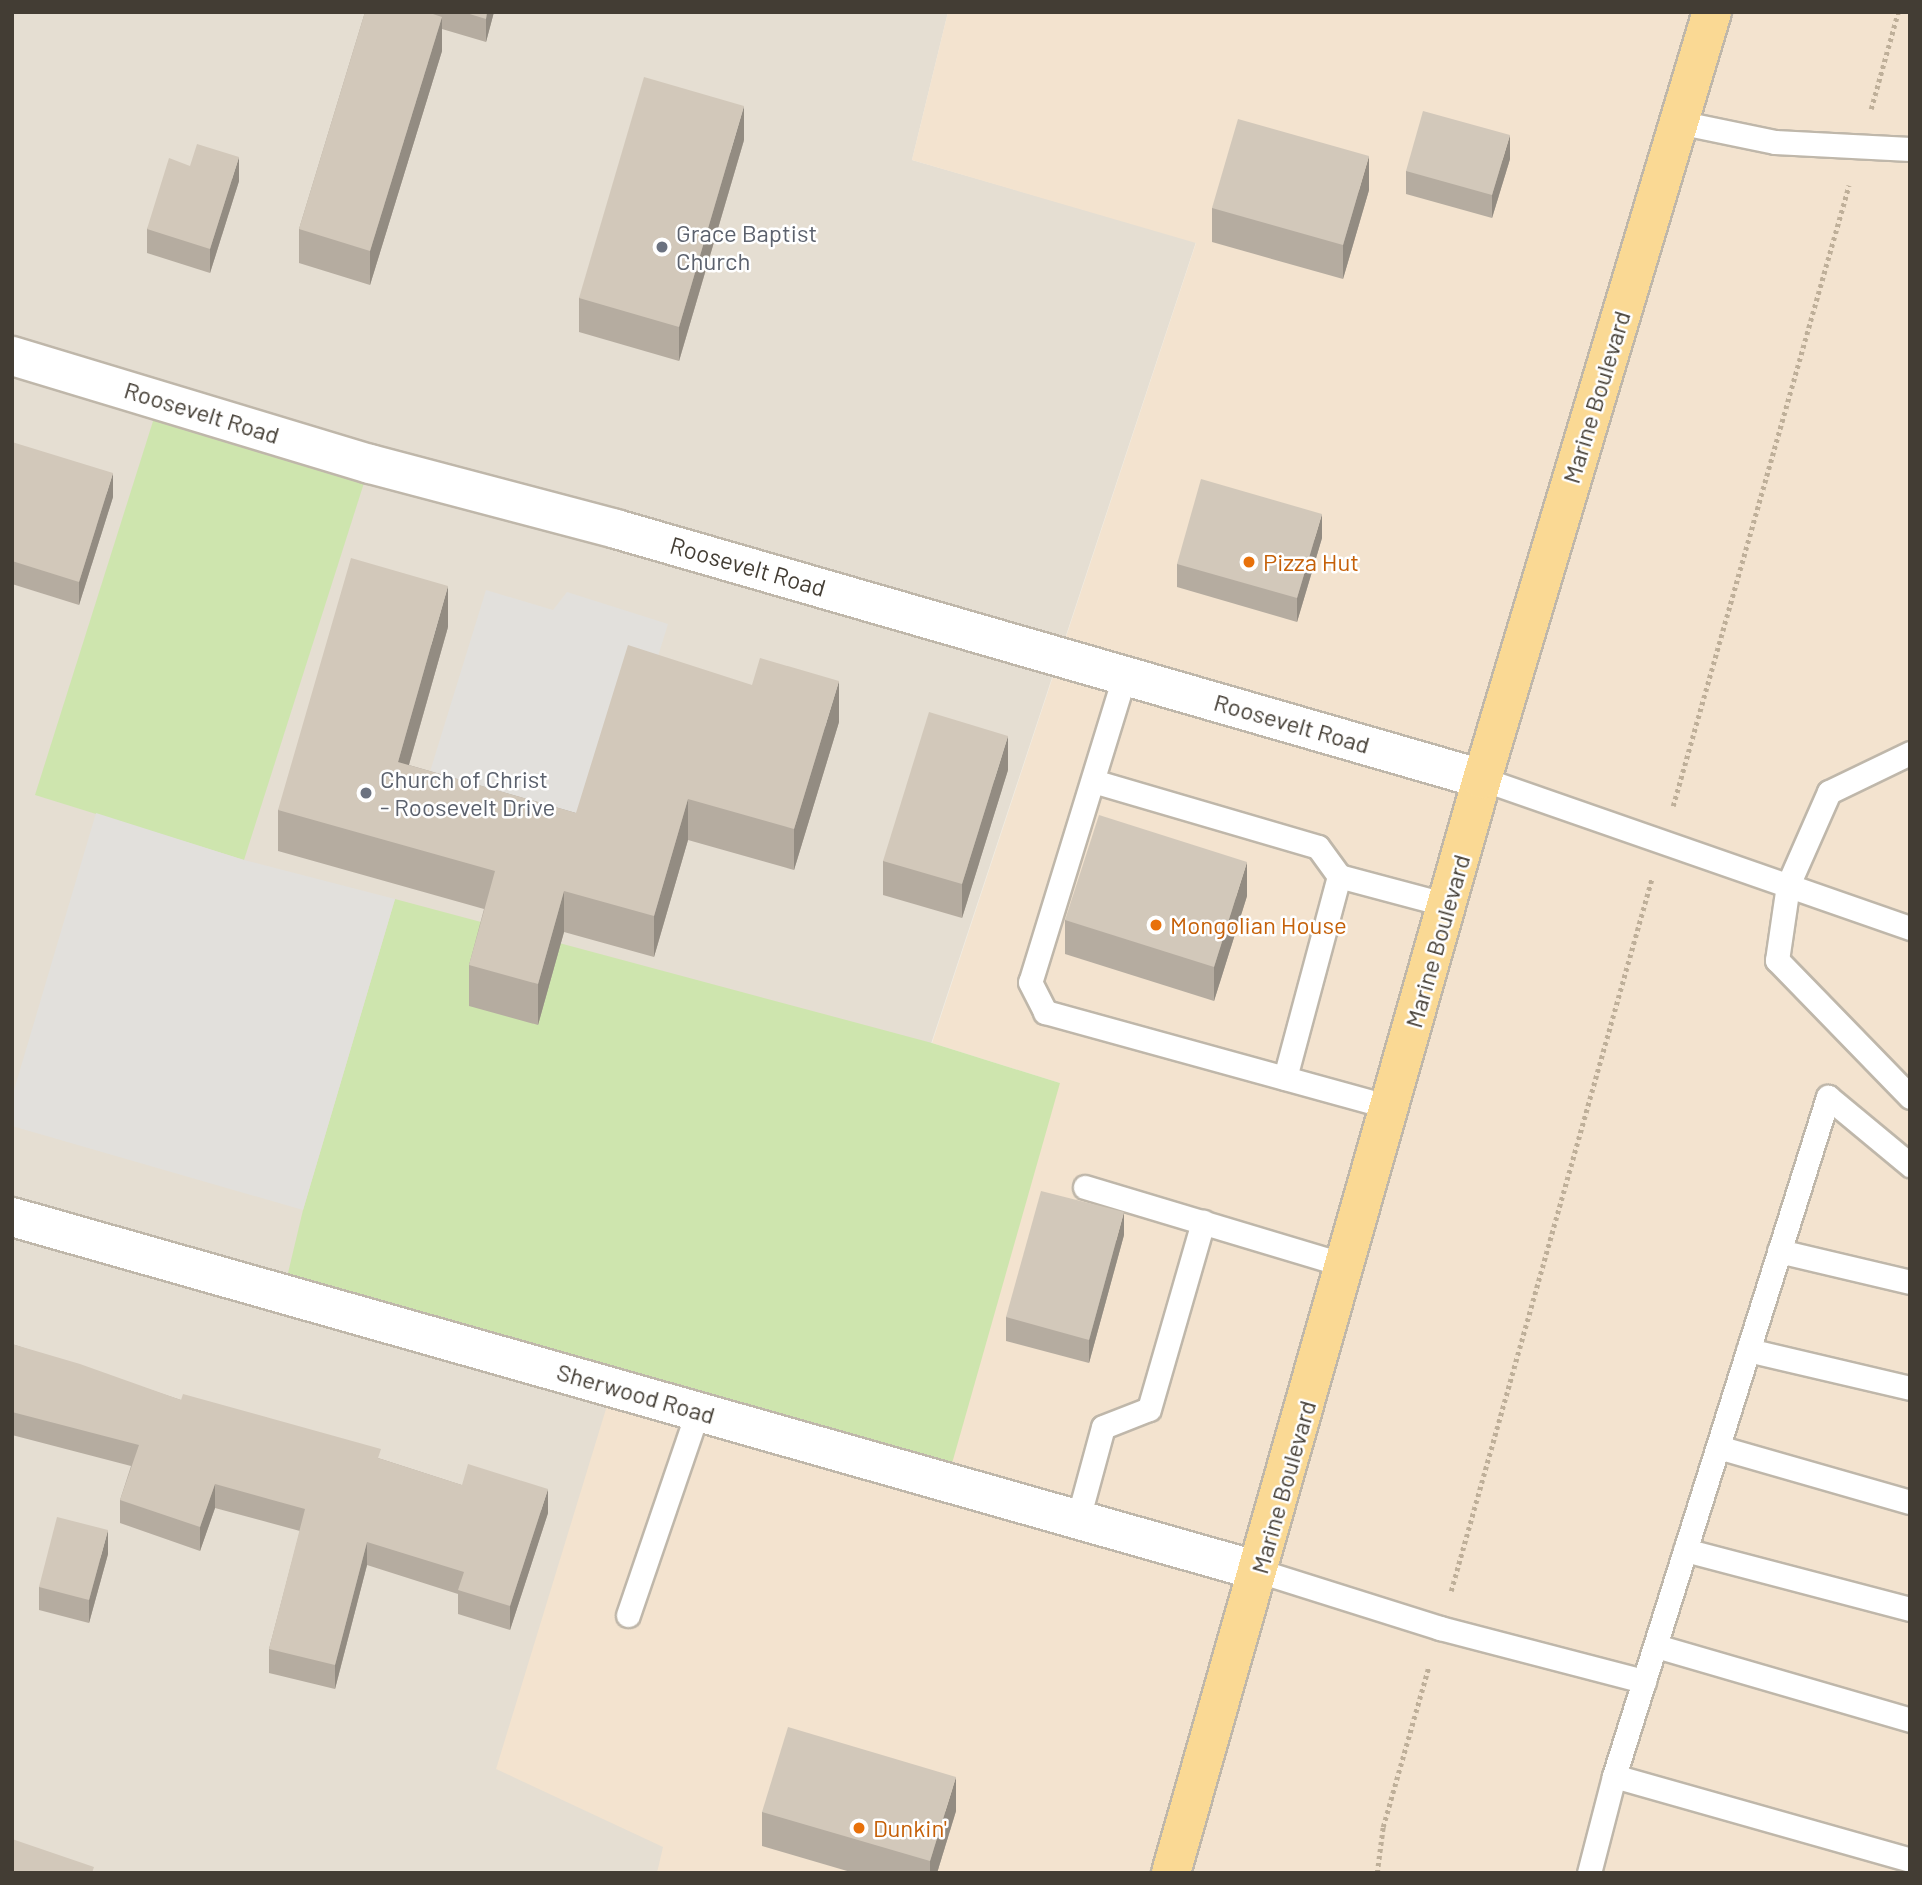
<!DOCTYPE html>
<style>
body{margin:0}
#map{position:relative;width:1922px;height:1885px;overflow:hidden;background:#f1ede4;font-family:Barlow,sans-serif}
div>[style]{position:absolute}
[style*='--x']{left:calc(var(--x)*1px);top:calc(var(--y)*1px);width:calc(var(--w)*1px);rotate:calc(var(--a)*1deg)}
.residential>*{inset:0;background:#e5ded2}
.commercial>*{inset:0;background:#f3e3cf}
.green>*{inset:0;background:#cee5ae}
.parking>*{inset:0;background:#e2e0dc}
.path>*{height:4.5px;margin-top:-2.25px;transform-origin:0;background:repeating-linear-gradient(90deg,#beaf99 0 3.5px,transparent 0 7px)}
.roads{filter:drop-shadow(2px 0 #bfb7aa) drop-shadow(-2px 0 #bfb7aa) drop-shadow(0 2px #bfb7aa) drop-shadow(0 -2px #bfb7aa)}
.service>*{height:23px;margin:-11.5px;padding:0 11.5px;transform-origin:11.5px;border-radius:11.5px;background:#fff}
.minor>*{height:38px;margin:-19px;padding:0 19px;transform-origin:19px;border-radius:19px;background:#fff}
.primary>*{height:38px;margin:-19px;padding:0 19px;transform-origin:19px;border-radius:19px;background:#fad994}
.wall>*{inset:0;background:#b5aca0}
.shaded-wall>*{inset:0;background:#938c82}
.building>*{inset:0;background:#d2c8ba}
.dots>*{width:19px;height:19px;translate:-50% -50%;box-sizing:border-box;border:4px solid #fff;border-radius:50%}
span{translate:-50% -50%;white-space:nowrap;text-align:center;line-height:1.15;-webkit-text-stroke:5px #fff;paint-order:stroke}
.worship-label{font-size:24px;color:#5b616d}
.left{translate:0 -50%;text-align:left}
.street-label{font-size:24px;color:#433d34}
.food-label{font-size:24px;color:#c56008}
.frame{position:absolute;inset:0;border:14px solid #433d34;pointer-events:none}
</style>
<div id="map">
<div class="residential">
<div style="clip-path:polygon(12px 12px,948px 12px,912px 160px,1196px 242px,657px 1873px,12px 1873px)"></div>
</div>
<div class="commercial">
<div style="clip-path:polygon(948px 12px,1910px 12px,1910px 1873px,657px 1873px,663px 1847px,496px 1769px,613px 1386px,1060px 1083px,932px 1043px,1196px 243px,912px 160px)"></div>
</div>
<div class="green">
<div style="clip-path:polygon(160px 399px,370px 464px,244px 860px,35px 795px)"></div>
<div style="clip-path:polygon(395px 899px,932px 1043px,1060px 1083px,947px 1481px,283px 1294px,303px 1210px)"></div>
</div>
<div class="parking">
<div style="clip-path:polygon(486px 590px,553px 610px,567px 592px,668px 624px,647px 692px,586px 823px,429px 775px)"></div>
<div style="clip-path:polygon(96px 813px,244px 860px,395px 899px,303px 1210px,12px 1126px,12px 1097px)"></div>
</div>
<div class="path">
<div style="--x:1871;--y:109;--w:101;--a:-74.4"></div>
<div style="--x:1673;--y:806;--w:645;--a:-74.18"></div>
<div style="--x:1451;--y:1591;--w:741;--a:-74.26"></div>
<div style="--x:1377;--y:1873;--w:46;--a:-82.6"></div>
<div style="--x:1383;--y:1827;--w:167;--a:-74.1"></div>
</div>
<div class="roads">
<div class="service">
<div style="--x:1678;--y:122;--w:99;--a:11.7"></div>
<div style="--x:1775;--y:142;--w:135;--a:3"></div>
<div style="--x:1125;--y:674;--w:322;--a:107.1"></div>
<div style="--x:1030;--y:982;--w:34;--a:63"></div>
<div style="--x:1045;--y:1012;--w:358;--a:15.4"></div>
<div style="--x:1910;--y:753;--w:90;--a:154.3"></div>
<div style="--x:1829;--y:792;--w:102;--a:113.8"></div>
<div style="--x:1788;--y:885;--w:76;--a:98.3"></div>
<div style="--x:1777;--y:960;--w:191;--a:45.8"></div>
<div style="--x:1482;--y:779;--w:453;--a:19.2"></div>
<div style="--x:1093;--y:781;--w:234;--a:16.3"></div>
<div style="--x:1318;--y:847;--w:36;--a:54"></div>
<div style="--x:1339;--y:876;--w:209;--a:105"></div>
<div style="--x:1339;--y:876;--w:112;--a:15"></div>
<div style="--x:1085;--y:1187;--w:271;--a:16.7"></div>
<div style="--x:1779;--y:1251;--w:135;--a:13.3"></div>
<div style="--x:1748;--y:1350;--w:166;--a:13.2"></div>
<div style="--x:1718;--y:1447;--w:200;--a:16"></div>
<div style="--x:1078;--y:1519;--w:95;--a:-74.8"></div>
<div style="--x:1103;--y:1427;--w:49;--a:-21.4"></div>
<div style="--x:1149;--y:1409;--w:195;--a:-73.9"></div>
<div style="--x:1685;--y:1550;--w:233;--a:14.7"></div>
<div style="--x:1259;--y:1571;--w:190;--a:17.5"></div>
<div style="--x:1440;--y:1628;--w:211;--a:14.6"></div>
<div style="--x:628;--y:1615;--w:217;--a:-71.1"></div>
<div style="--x:1656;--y:1646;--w:265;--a:16.2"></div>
<div style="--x:1614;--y:1776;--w:308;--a:15.8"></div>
<div style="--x:1589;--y:1873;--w:100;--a:-75.5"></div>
<div style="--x:1614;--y:1776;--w:712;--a:-72.51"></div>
<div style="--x:1828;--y:1097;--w:107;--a:39.7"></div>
</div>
<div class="minor">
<div style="--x:12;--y:356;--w:374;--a:16.8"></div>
<div style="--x:370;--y:464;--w:254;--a:14.8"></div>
<div style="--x:616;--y:529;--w:901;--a:16.1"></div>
<div style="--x:12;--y:1217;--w:1296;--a:15.85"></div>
</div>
<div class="primary">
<div style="--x:1171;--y:1873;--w:1137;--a:-74.13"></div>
<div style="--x:1482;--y:779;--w:801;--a:-73.31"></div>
</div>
</div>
<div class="wall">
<div style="clip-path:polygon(365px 12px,494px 12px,486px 42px,442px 29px,442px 51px,370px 285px,299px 263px,299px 229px)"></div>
<div style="clip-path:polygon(744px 140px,679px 361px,579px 332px,579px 298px)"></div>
<div style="clip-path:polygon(1510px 159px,1492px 218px,1406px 194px,1406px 171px)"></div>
<div style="clip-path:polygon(190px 166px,239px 181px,210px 273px,147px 253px,147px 229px)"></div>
<div style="clip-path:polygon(1369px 190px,1343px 279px,1212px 242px,1212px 208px)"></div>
<div style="clip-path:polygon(12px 442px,113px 497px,79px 605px,12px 584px)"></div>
<div style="clip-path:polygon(1322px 538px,1297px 622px,1177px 587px,1177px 564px)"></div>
<div style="clip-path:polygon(448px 627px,409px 765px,576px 813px,839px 722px,794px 870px,688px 840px,654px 957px,564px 932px,538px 1025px,469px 1006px,469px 965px,484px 909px,278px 851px,278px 810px)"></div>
<div style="clip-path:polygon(1008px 770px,962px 918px,883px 895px,883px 861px)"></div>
<div style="clip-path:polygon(1247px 896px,1214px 1001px,1065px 954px,1065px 920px)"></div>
<div style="clip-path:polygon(1124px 1235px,1089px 1363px,1006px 1341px,1006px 1317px)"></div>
<div style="clip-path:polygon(12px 1344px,181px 1400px,381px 1459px,548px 1513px,510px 1630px,458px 1614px,458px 1594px,367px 1565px,335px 1689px,269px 1673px,269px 1649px,300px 1531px,215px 1508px,200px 1551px,120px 1523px,120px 1500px,131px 1466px,12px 1435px)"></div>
<div style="clip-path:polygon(108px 1554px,89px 1623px,39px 1610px,39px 1587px)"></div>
<div style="clip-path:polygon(956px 1811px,937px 1873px,854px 1873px,762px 1846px,762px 1812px)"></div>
</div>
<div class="shaded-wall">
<div style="clip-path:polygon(487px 12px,494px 12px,486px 42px,486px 19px)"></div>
<div style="clip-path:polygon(442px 17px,442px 51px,370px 285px,370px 251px)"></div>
<div style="clip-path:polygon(744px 106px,744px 140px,679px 361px,679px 327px)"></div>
<div style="clip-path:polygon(1510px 135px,1510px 159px,1492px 218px,1492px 195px)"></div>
<div style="clip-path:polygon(1369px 156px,1369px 190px,1343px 279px,1343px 245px)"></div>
<div style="clip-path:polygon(239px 157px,239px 181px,210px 273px,210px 249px)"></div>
<div style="clip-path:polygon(113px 473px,113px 497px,79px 605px,79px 582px)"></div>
<div style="clip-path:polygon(1322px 514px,1322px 538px,1297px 622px,1297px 598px)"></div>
<div style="clip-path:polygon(448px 586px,448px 627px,398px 803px,398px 762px)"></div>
<div style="clip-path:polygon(839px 681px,839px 722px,794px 870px,794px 829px)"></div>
<div style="clip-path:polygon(1008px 736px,1008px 770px,962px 918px,962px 884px)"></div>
<div style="clip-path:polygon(688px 799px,688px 840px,654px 957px,654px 916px)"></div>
<div style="clip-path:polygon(1247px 862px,1247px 896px,1214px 1001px,1214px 967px)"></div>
<div style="clip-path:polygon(564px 891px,564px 932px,538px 1025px,538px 984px)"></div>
<div style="clip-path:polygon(13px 974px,13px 997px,12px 1000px,12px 977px)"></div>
<div style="clip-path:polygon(1124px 1212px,1124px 1235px,1089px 1363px,1089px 1340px)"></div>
<div style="clip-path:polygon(215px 1484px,215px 1508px,200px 1551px,200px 1527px)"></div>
<div style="clip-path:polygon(548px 1489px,548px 1513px,510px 1630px,510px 1606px)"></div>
<div style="clip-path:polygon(108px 1530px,108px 1554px,89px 1623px,89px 1600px)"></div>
<div style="clip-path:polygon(367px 1542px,367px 1565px,335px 1689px,335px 1665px)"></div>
<div style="clip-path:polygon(956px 1777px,956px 1811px,937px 1873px,930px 1873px,930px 1861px)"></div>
</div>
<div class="building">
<div style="clip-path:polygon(365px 12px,427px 12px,442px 17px,370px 251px,299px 229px)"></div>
<div style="clip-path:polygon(463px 12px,487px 12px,486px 19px)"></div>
<div style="clip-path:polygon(644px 77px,744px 106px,679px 327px,579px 298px)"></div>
<div style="clip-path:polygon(1423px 111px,1510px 135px,1492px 195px,1406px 171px)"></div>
<div style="clip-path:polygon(1238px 119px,1369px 156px,1343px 245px,1212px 208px)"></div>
<div style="clip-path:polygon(197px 144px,239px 157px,210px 249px,147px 229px,169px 158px,190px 166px)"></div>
<div style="clip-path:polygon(12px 442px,113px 473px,79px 582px,12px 561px)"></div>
<div style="clip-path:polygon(1201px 479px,1322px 514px,1297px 598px,1177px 564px)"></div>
<div style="clip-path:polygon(351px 558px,448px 586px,398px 762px,576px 813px,628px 645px,752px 685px,760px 658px,839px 681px,794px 829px,688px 799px,654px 916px,564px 891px,538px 984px,469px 965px,495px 871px,278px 810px)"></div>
<div style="clip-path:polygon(929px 712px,1008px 736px,962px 884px,883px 861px)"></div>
<div style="clip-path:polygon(1099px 815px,1247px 862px,1214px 967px,1065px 920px)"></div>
<div style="clip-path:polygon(1041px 1191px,1124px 1212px,1089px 1340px,1006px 1317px)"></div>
<div style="clip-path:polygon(12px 1344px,80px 1364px,181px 1400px,183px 1394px,381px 1449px,378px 1458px,462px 1485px,468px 1464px,548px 1489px,510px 1606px,458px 1590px,464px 1572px,367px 1542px,335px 1665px,269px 1649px,305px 1509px,215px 1484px,200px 1527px,120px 1500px,139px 1445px,12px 1412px)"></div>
<div style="clip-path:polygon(57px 1517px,108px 1530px,89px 1600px,39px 1587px)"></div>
<div style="clip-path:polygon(788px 1727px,956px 1777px,930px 1861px,762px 1812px)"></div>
<div style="clip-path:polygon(12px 1839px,94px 1867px,92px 1873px,12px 1873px)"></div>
</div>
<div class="dots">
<div style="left:662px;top:247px;background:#6b7280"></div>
<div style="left:1249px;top:562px;background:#e8710a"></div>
<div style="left:366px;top:793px;background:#6b7280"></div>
<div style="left:1156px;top:925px;background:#e8710a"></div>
<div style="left:859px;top:1828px;background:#e8710a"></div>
</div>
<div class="worship-label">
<span class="left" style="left:676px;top:247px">Grace Baptist<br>Church</span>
<span class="left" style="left:380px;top:793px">Church of Christ<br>- Roosevelt Drive</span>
</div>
<div class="street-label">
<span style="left:1596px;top:397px;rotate:-73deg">Marine Boulevard</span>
<span style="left:202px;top:412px;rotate:17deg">Roosevelt Road</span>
<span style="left:748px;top:566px;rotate:16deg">Roosevelt Road</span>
<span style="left:1292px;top:723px;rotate:16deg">Roosevelt Road</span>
<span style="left:1437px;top:941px;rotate:-74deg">Marine Boulevard</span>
<span style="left:636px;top:1393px;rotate:16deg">Sherwood Road</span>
<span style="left:1283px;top:1487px;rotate:-74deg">Marine Boulevard</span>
</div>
<div class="food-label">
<span class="left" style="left:1263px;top:562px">Pizza Hut</span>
<span class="left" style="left:1170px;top:925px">Mongolian House</span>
<span class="left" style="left:873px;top:1828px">Dunkin'</span>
</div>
<div class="frame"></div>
</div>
